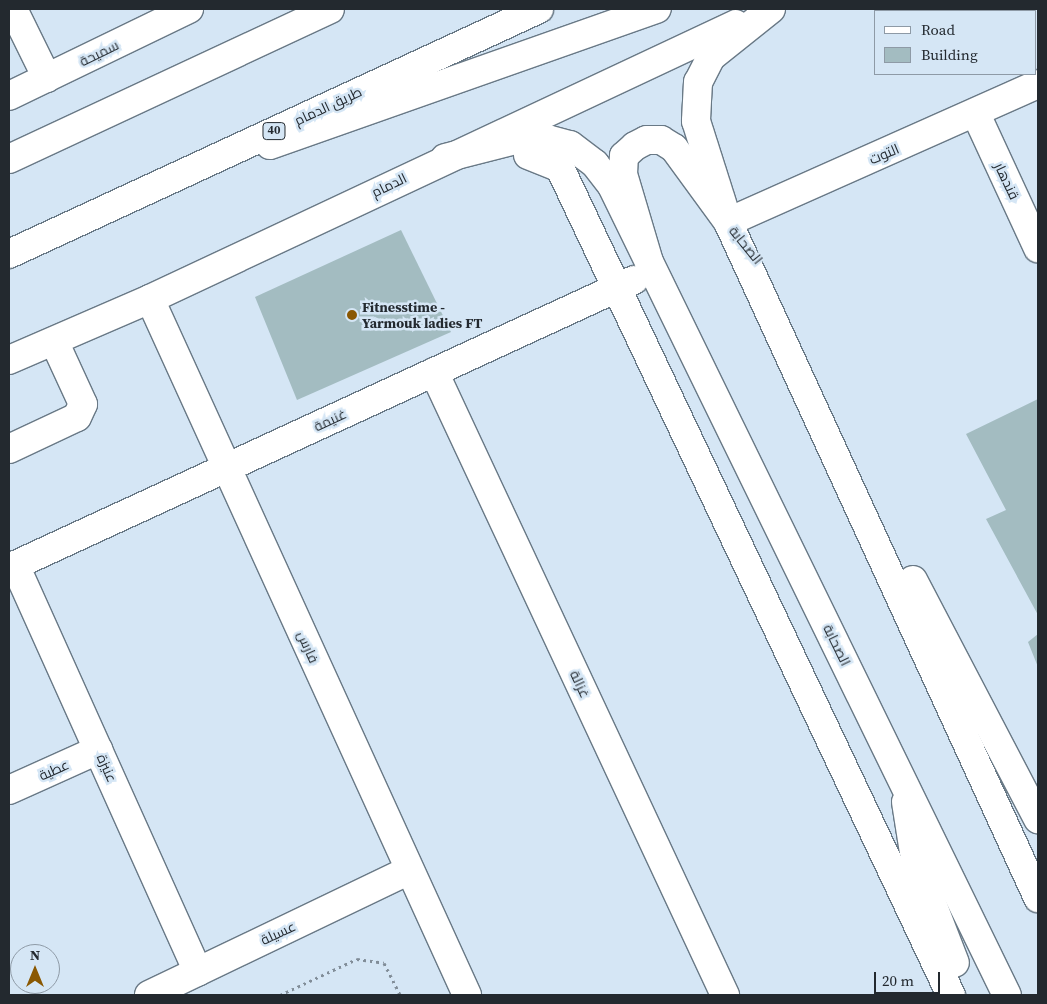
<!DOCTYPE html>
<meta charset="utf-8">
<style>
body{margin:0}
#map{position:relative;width:1047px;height:1004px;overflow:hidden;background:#d5e6f5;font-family:"Source Serif 4",Cairo,serif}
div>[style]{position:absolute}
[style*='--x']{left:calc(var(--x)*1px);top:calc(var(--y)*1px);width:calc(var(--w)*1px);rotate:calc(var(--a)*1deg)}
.building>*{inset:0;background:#a3bcc1}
.path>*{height:3px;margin-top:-1.5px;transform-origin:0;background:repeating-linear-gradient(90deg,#818d98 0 2.5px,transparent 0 6.5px)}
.roads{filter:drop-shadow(1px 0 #697986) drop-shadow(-1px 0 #697986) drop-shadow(0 1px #697986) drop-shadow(0 -1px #697986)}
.minor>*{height:28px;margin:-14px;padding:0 14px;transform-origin:14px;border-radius:14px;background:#fff}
.major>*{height:28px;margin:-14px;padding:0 14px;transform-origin:14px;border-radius:14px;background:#fff}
.highway>*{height:28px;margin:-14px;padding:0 14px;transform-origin:14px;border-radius:14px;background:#fff}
.dots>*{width:14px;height:14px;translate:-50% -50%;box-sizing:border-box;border:2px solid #d5e6f5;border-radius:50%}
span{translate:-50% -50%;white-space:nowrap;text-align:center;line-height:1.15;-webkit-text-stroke:5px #d5e6f5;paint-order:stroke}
.shield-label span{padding:1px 4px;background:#d5e6f5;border:1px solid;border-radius:4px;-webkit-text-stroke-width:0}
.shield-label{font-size:12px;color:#23292f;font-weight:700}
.street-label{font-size:14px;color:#23292f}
.poi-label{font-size:14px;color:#23292f;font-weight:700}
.left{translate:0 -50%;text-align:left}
.frame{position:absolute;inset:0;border:10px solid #23292f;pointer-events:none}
.legend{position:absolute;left:874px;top:10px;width:162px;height:65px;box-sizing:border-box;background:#d5e6f5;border:1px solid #8e9aa6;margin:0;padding:6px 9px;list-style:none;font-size:15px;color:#23292f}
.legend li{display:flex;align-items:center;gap:10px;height:25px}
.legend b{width:25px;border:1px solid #8e9aa6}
.north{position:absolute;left:10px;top:944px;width:50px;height:50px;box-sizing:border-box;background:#d5e6f5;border:1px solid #8e9aa6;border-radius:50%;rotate:0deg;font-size:14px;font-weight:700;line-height:20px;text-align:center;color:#23292f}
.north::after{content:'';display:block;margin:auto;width:18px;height:22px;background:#8a5802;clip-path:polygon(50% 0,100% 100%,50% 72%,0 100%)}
.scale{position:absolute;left:874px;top:972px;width:66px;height:22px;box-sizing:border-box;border:2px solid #23292f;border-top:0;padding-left:6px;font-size:15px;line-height:18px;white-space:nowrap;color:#23292f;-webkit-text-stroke:4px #d5e6f5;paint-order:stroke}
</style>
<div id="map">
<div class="building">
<div style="clip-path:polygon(401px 230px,451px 332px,297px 400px,255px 297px)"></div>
<div style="clip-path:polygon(1038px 399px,1038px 615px,986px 519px,1006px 510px,966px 434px)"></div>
<div style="clip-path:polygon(1038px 634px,1038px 667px,1028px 642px)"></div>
</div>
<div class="path">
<div style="--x:280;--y:995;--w:85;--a:-25.1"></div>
<div style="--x:357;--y:959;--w:27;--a:8"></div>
<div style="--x:384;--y:963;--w:36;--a:63"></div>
</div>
<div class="roads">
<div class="minor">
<div style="--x:13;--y:9;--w:77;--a:63.8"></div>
<div style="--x:771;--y:9;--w:77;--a:141.3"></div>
<div style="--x:711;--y:57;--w:28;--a:117"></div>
<div style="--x:698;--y:82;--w:39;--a:93"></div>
<div style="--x:696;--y:121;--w:106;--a:72.4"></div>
<div style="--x:728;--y:222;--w:744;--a:65.36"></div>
<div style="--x:9;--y:96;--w:200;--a:-25.8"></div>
<div style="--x:976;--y:114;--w:148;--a:65.2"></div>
<div style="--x:270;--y:145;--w:410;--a:-19.4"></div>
<div style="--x:528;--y:155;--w:35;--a:22"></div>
<div style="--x:560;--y:168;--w:915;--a:64.7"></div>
<div style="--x:445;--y:158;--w:81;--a:-14.4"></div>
<div style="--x:523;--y:138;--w:24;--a:2"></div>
<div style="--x:547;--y:139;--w:24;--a:15"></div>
<div style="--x:570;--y:145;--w:31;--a:37"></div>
<div style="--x:595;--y:164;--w:28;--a:52"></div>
<div style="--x:612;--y:186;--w:900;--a:63.98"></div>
<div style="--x:728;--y:222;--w:339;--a:-24"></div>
<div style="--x:150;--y:299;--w:765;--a:65.51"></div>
<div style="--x:9;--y:360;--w:154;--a:-23.4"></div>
<div style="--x:150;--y:299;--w:647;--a:-25.14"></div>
<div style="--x:434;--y:372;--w:688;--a:64.96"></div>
<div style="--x:9;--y:449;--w:75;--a:-25.2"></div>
<div style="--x:77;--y:417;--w:14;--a:-65"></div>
<div style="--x:83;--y:404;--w:69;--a:-114.7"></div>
<div style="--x:15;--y:565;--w:446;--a:65.8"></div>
<div style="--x:9;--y:568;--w:688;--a:-24.74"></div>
<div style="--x:913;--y:580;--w:270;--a:62.4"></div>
<div style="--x:9;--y:790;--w:98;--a:-24.2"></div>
<div style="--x:906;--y:802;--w:58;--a:81"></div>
<div style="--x:915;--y:859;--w:111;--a:69"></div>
<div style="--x:149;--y:995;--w:287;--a:-25.6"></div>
</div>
<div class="major">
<div style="--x:652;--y:272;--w:102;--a:-106.5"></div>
<div style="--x:623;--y:174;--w:18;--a:-87"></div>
<div style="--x:624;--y:156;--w:15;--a:-42"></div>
<div style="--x:635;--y:146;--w:13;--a:-27"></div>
<div style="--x:647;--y:140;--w:14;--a:0"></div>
<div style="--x:661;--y:140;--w:15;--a:32"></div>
<div style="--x:674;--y:148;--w:92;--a:53.9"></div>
</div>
<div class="highway">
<div style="--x:9;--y:159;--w:354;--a:-25"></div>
<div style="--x:9;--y:254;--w:584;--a:-24.81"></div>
</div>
</div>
<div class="dots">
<div style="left:352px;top:315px;background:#8a5802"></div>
</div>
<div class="shield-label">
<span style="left:274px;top:131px">40</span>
</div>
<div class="street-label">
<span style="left:99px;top:53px;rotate:-26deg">سميحة</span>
<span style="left:328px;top:106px;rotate:-25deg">طريق الدمام</span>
<span style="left:884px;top:154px;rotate:-23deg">التوت</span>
<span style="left:1007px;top:181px;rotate:65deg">قندهار</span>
<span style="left:389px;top:185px;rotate:-26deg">الدمام</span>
<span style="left:746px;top:245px;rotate:51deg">الصحابة</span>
<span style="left:330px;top:420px;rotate:-25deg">غنيمة</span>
<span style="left:837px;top:645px;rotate:64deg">الصحابة</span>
<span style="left:308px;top:647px;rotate:66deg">فارس</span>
<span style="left:580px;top:684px;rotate:65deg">غزالة</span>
<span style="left:107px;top:768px;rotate:66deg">عنيزة</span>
<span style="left:54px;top:770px;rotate:-24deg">عطية</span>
<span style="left:278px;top:933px;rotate:-25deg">عسيلة</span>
</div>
<div class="poi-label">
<span class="left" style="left:362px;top:315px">Fitnesstime -<br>Yarmouk ladies FT</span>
</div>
<div class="frame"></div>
<ul class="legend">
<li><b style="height:6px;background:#fff"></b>Road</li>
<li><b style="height:14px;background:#a3bcc1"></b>Building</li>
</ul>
<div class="north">N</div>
<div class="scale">20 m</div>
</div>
